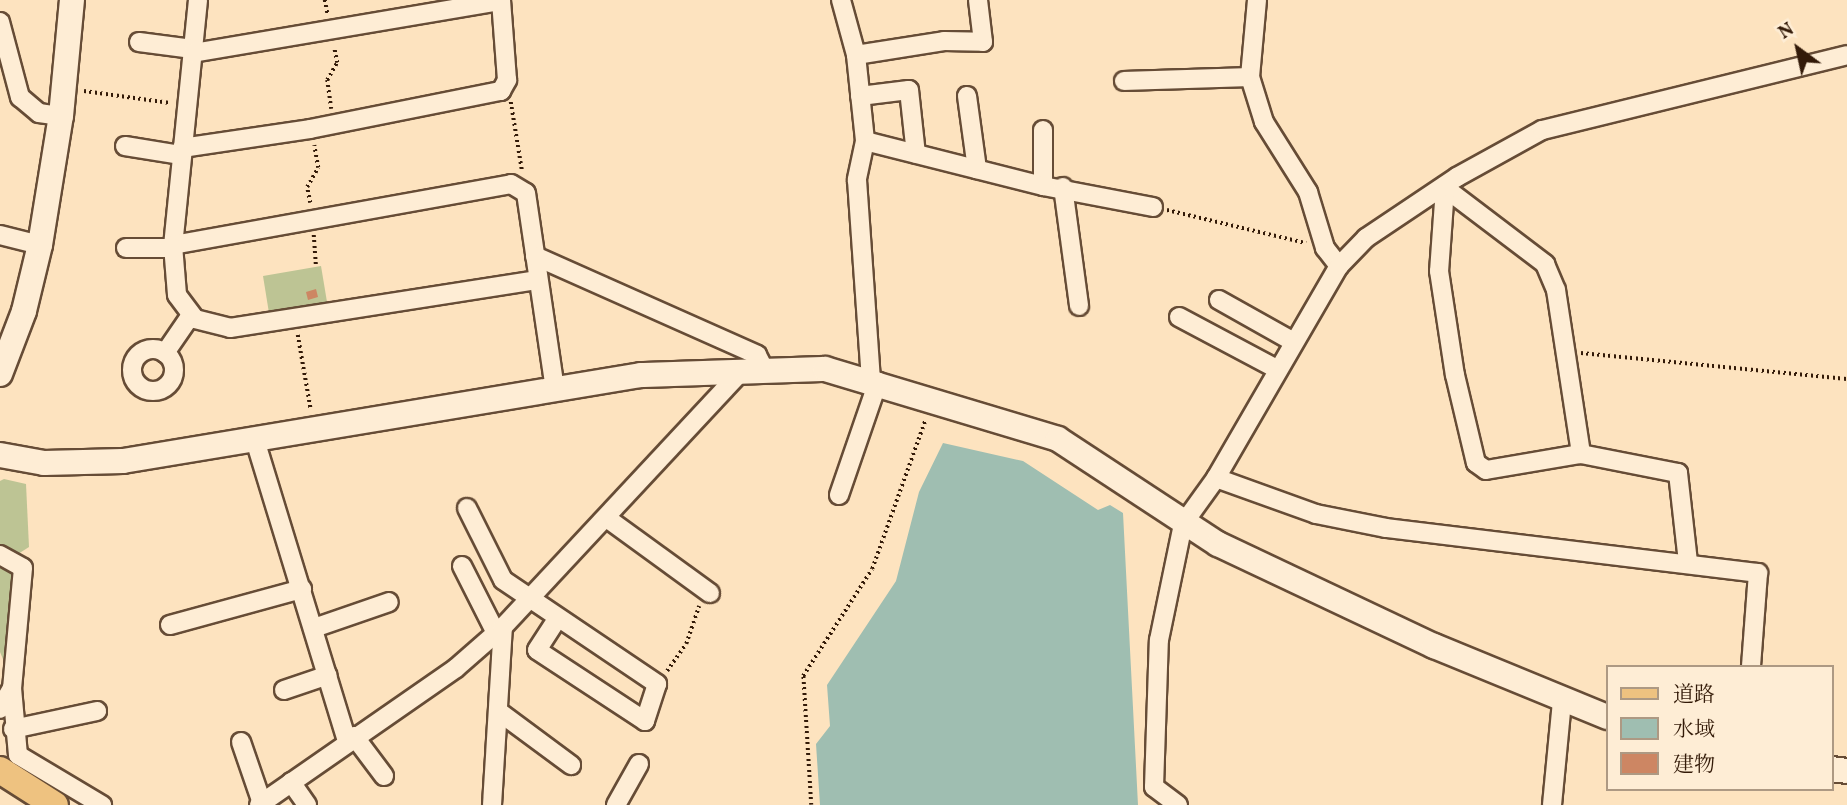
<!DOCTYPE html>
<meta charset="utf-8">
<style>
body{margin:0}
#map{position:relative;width:1847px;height:805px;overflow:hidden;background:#fde3bf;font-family:Vollkorn,"Noto Serif JP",serif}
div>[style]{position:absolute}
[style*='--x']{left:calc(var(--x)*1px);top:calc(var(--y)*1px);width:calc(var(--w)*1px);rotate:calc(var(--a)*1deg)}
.green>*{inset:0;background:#bdc494}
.water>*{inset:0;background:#9fbeb1}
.building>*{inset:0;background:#cd8663}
.path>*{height:3.5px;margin-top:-1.75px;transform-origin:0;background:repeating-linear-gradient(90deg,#331a08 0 2px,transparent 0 5.5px)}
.roads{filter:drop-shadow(2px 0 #664c36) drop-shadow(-2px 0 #664c36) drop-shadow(0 2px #664c36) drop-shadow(0 -2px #664c36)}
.street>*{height:18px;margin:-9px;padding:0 9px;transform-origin:9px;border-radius:9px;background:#feedd5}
.street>.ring{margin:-9px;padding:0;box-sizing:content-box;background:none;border:18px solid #feedd5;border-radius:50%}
.secondary>*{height:24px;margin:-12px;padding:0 12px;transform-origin:12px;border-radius:12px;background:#feedd5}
.primary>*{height:26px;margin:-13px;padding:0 13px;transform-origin:13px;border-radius:13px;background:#eec280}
span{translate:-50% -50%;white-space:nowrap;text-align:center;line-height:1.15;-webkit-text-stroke:6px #feedd5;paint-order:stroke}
.legend{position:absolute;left:1606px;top:665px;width:228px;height:126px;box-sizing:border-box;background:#feedd5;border:2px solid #ad9983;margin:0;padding:9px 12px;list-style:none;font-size:21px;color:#331a08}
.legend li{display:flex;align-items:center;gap:14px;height:35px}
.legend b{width:35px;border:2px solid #ad9983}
.north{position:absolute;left:1763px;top:14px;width:70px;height:70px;-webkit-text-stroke:5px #feedd5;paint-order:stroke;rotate:327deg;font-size:19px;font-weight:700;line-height:28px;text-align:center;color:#331a08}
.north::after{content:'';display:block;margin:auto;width:24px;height:32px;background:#331a08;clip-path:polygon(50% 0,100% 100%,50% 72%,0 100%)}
</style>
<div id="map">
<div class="green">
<div style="clip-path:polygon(321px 266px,327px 302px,269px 313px,263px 276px)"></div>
<div style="clip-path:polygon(4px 479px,26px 484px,29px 547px,18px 554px,0 545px,0 481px)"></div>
<div style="clip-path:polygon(0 565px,17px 579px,8px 671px,0 652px)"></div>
</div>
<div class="water">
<div style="clip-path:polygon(943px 443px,1023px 461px,1098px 510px,1110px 505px,1123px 513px,1138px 805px,820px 805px,816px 744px,830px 726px,827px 685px,896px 581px,919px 492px)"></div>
</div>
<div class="building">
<div style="clip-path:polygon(316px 289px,318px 297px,308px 300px,306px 292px)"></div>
</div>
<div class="path">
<div style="--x:325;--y:0;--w:15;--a:79"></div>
<div style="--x:84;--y:91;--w:87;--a:7.9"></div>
<div style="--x:511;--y:102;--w:69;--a:80.8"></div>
<div style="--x:331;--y:109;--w:29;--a:-98"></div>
<div style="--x:327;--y:80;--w:20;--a:-60"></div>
<div style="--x:337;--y:63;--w:16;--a:-101"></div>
<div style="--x:310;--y:203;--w:16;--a:-101"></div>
<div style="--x:307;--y:187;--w:22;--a:-60"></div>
<div style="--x:318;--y:168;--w:23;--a:-100"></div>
<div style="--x:1167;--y:210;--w:143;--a:13.4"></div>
<div style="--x:314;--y:235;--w:31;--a:86"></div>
<div style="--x:298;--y:335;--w:76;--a:80.2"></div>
<div style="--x:1581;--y:353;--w:267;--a:5.6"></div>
<div style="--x:667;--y:671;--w:33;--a:-55"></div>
<div style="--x:686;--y:644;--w:40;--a:-71.1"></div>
<div style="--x:811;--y:805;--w:129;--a:-93.5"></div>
<div style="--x:803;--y:676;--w:127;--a:-57.2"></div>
<div style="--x:872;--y:569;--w:157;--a:-70.3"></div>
</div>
<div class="roads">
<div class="street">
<div style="--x:198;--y:0;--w:246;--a:95.8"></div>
<div style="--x:173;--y:245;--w:50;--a:85.4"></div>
<div style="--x:177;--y:295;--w:30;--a:53"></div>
<div style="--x:195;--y:319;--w:36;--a:14"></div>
<div style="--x:230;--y:328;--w:310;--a:-8.9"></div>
<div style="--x:841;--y:0;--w:57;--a:74.7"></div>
<div style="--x:856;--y:55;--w:86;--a:84"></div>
<div style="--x:865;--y:141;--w:40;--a:102"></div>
<div style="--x:857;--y:180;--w:200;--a:86"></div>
<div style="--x:1257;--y:0;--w:77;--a:95.2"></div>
<div style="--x:1250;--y:77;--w:47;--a:72.7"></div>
<div style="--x:1264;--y:122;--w:83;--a:57.8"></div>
<div style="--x:1308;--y:192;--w:59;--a:73.1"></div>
<div style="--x:1325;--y:248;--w:23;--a:52"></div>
<div style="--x:0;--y:22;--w:78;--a:75.1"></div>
<div style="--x:20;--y:97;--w:25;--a:40"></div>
<div style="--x:39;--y:113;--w:22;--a:8"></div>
<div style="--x:139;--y:42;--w:54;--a:7.4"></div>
<div style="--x:193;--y:53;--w:312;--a:-9.6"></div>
<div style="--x:856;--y:55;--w:89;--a:-9"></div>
<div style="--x:944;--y:41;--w:39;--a:1"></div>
<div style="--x:983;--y:42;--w:42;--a:-96.8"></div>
<div style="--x:1124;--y:81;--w:126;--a:-1.8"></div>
<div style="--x:860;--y:96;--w:49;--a:-7"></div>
<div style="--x:909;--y:90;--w:64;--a:83.8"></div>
<div style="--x:967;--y:96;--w:74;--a:82.2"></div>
<div style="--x:1043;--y:130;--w:56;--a:90"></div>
<div style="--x:865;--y:141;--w:184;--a:14.2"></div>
<div style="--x:1043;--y:186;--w:112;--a:10.8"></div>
<div style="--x:125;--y:146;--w:57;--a:9.1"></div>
<div style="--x:182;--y:148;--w:129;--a:-8.4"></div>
<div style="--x:310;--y:129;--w:195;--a:-11.3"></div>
<div style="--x:501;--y:91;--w:13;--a:-61"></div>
<div style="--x:507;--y:80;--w:80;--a:-94.3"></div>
<div style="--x:1063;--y:187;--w:120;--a:82.3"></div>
<div style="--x:1445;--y:188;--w:126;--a:37.2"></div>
<div style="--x:1545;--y:264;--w:28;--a:67"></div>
<div style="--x:1556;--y:290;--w:166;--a:81.3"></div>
<div style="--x:1581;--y:454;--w:99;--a:11.1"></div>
<div style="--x:1678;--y:473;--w:90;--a:83.6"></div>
<div style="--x:1445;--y:188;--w:83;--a:94.1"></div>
<div style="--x:1439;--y:271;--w:105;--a:81.3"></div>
<div style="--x:1455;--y:375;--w:90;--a:76.6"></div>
<div style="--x:1476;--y:463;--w:12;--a:35"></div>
<div style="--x:1486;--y:470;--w:96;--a:-9.6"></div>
<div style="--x:0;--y:235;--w:41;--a:14"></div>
<div style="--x:173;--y:245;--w:343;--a:-10.2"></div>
<div style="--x:511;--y:184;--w:17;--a:31"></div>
<div style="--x:526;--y:193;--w:198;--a:81.6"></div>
<div style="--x:126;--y:248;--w:48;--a:0"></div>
<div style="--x:535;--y:256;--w:243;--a:24"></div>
<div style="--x:757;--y:355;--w:18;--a:63"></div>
<div style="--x:1219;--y:300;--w:84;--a:29.3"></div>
<div style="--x:1179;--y:317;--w:111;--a:28"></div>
<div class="ring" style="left:132px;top:349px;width:24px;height:24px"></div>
<div style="--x:165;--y:353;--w:46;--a:-55.6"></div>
<div style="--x:255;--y:440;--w:314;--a:73"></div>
<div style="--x:1216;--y:478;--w:106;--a:19.8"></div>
<div style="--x:1316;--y:514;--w:71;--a:11.3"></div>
<div style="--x:1386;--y:528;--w:375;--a:6.9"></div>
<div style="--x:1758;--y:573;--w:94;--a:94.3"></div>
<div style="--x:839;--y:495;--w:120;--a:-71"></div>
<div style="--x:467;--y:508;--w:80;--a:63.4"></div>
<div style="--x:503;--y:580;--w:186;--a:34"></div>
<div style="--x:657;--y:684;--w:39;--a:108"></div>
<div style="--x:645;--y:721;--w:129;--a:-146.7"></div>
<div style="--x:537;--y:650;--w:37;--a:-57"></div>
<div style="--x:608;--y:519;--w:126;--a:36"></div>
<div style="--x:0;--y:555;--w:26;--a:29"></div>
<div style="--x:23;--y:568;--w:121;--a:95.2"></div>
<div style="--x:12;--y:688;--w:24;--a:120"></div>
<div style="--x:462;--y:566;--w:75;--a:63.1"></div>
<div style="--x:170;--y:625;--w:137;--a:-15.3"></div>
<div style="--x:314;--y:628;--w:79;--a:-19.1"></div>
<div style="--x:12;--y:688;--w:67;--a:84.9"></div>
<div style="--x:18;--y:755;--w:98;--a:30.8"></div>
<div style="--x:284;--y:690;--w:46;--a:-18.8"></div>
<div style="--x:498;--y:711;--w:91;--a:36.5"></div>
<div style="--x:13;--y:729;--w:86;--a:-12.1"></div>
<div style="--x:354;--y:736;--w:50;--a:53.1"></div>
<div style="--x:241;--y:742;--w:65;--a:71"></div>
<div style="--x:291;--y:782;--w:28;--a:55"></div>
<div style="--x:259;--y:805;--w:240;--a:-34.8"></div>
<div style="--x:456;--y:668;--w:62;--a:-41.1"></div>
<div style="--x:503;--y:627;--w:349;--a:-47"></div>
<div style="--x:492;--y:805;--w:178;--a:-86.5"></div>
<div style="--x:616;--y:805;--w:47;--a:-60.7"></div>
<div style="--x:1178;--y:805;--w:30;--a:-143"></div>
<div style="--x:1154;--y:787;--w:147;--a:-88.1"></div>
<div style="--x:1159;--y:640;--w:118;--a:-78.3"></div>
<div style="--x:1183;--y:524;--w:57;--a:-54.3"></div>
<div style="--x:1216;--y:478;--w:245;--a:-59.9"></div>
<div style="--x:1339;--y:266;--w:39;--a:-46"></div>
<div style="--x:1366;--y:238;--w:110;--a:-33.8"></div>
<div style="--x:1457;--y:177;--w:97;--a:-28.9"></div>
<div style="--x:1542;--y:130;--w:314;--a:-13.8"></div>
<div style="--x:1552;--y:805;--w:104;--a:-84.5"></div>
</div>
<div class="secondary">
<div style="--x:0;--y:374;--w:67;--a:-69.1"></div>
<div style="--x:24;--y:311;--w:68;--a:-76.4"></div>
<div style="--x:40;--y:245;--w:131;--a:-80.8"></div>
<div style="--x:61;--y:116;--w:117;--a:-84.6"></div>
<div style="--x:0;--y:455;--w:45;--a:10.3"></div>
<div style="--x:44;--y:463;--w:79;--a:-1.5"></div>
<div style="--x:123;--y:461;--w:525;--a:-9.43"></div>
<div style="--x:641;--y:375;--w:184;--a:-1.9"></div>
<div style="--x:825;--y:369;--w:243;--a:16.7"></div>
<div style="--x:1058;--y:439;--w:191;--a:33.3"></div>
<div style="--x:1218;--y:544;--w:239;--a:25.3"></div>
<div style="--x:1434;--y:646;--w:187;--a:22.3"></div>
<div style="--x:1831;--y:769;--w:16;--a:7"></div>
</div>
<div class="primary">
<div style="--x:0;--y:770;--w:65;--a:32.5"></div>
</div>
</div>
<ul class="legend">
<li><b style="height:9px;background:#eec280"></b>道路</li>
<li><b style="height:19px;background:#9fbeb1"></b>水域</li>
<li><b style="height:19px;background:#cd8663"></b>建物</li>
</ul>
<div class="north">N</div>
</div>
